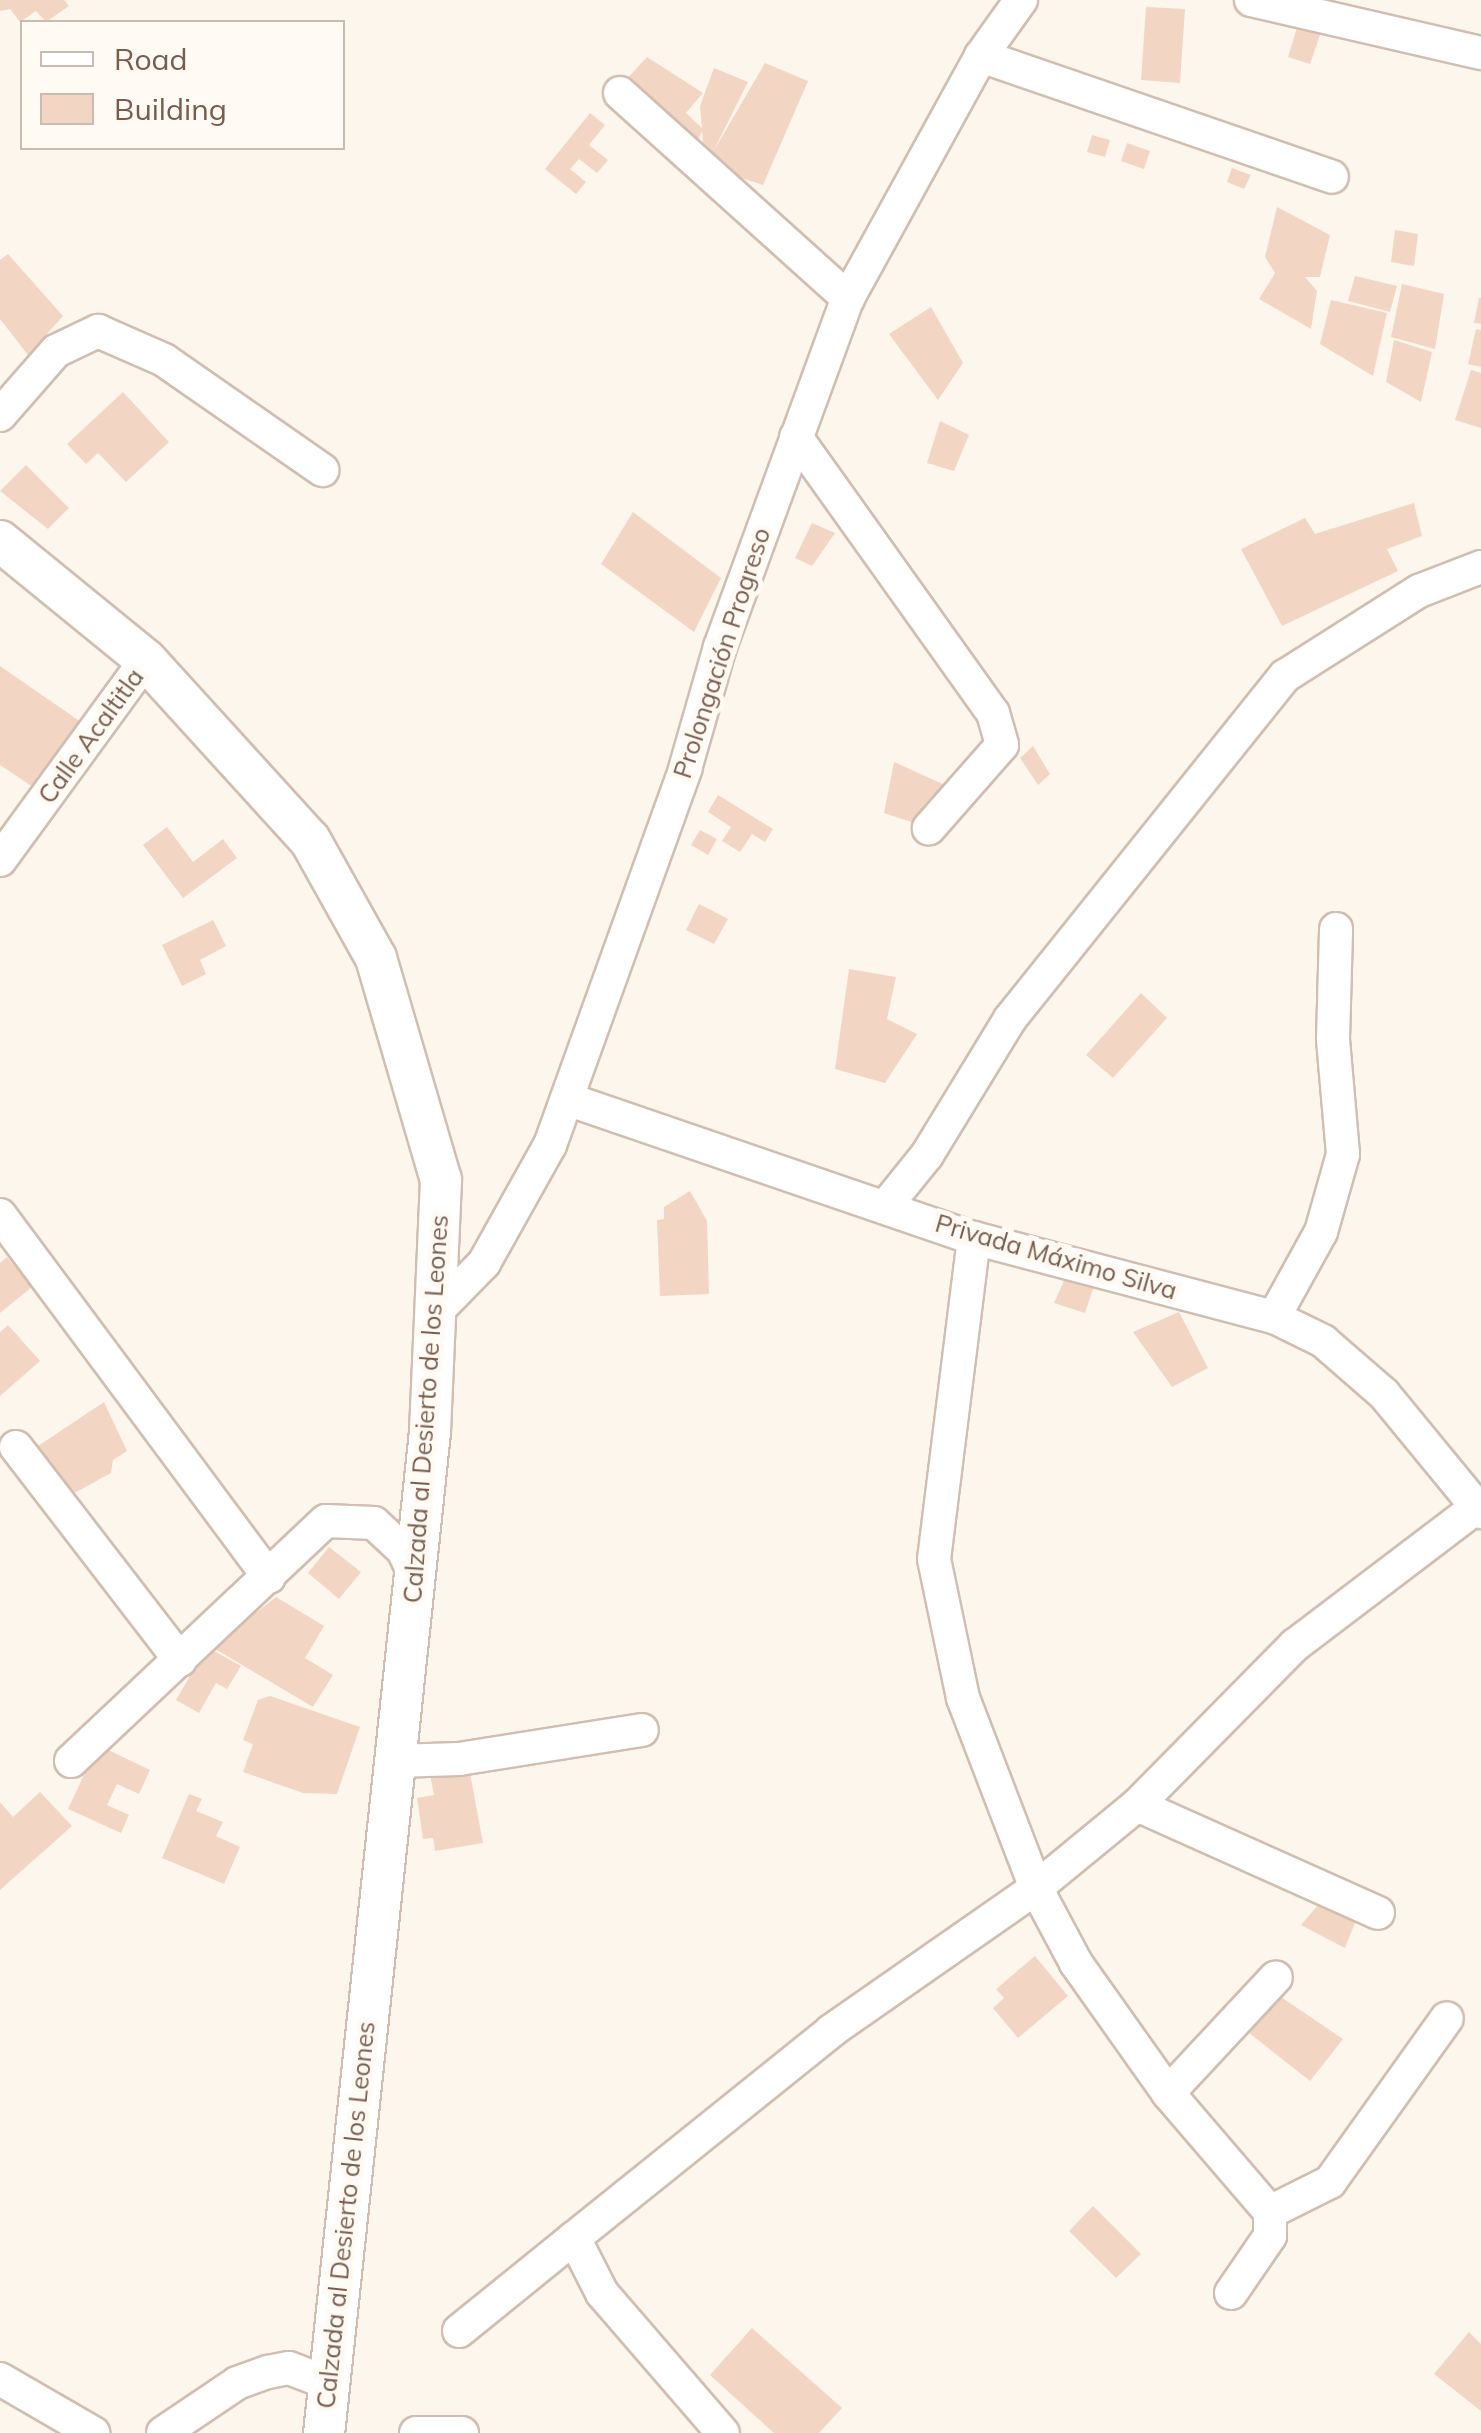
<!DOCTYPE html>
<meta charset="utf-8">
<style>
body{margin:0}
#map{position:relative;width:1481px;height:2433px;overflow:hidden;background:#fdf6ec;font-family:Mulish,sans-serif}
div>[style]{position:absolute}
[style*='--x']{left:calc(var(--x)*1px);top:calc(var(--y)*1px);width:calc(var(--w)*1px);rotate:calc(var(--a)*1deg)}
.building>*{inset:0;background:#f3d5c3}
.roads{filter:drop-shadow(2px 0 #d1beb0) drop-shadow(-2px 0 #d1beb0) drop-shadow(0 2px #d1beb0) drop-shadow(0 -2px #d1beb0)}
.minor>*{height:32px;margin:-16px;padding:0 16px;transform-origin:16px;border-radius:16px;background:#fff}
.tertiary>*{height:40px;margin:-20px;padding:0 20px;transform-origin:20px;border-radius:20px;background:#fff}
span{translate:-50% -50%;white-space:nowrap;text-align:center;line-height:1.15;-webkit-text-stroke:10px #fffaf3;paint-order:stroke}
.street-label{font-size:25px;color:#7a5c4d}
.legend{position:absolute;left:20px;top:20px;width:325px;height:130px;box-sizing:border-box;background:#fffaf3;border:2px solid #cabbb1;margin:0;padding:12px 18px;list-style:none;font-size:30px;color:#7a5c4d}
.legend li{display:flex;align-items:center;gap:20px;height:50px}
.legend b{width:50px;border:2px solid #cabbb1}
</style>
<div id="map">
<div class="building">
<div style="clip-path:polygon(0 0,64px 0,69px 6px,46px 22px,36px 11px,20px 22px,10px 9px,0 11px)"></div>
<div style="clip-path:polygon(1146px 7px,1185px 9px,1180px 83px,1141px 80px)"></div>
<div style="clip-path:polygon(1299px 21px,1322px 29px,1310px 64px,1288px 57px)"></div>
<div style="clip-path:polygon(647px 57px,703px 93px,686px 113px,702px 128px,700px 106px,714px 68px,748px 82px,713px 152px,765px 63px,808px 81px,763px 185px,705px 166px,702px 131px,694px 151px,622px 84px)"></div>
<div style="clip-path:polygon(590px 113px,605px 125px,589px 145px,608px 160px,597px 173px,579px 159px,570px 169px,586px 182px,576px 194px,545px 169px)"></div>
<div style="clip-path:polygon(1092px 135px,1110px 140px,1105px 157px,1087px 152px)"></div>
<div style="clip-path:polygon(1127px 143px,1150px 151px,1144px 169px,1121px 161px)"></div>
<div style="clip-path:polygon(1232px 168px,1251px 175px,1244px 189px,1227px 182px)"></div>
<div style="clip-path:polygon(1277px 207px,1330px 235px,1320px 277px,1305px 277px,1317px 291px,1311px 329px,1259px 299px,1275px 273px,1265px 257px)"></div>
<div style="clip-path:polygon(1395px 230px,1418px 234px,1414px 266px,1391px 262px)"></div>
<div style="clip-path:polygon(8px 254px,63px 316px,28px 355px,0 319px,0 260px)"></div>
<div style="clip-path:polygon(1355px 276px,1397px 286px,1390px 312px,1348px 301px)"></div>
<div style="clip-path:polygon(1402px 284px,1444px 294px,1435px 349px,1391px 337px)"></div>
<div style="clip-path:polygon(1479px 298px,1481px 298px,1481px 324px,1474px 323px)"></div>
<div style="clip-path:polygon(1331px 300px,1387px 313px,1373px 376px,1320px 344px)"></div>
<div style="clip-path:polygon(931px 307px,963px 363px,938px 400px,889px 334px)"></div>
<div style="clip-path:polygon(1476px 329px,1481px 330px,1481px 367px,1468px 364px)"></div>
<div style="clip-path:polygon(1394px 340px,1432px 352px,1421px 402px,1386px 382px)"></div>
<div style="clip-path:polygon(1471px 370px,1481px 373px,1481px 428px,1455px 420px)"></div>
<div style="clip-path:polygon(123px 392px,169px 442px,126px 482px,98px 453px,86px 464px,67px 444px)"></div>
<div style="clip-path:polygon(940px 421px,969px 435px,954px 471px,927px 463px)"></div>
<div style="clip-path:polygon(26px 465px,69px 508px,48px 529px,0 491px)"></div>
<div style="clip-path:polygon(1414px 503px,1422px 536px,1387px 549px,1398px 571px,1282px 626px,1241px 549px,1305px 518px,1315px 534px)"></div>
<div style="clip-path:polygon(633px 512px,721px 578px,694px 632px,601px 564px)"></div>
<div style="clip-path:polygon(812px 523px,835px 533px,812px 566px,795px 558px)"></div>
<div style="clip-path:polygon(0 666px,81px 722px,36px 789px,0 765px)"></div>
<div style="clip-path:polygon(1033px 746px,1050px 774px,1038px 785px,1020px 758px)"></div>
<div style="clip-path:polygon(894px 762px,945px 785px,929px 828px,884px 813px)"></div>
<div style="clip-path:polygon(718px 795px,773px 829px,765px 842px,752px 834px,740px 852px,722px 841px,731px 827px,708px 812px)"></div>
<div style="clip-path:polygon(167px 827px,193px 862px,223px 839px,237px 858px,183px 898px,143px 845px)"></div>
<div style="clip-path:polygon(700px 830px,717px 839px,708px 855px,691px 845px)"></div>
<div style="clip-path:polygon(699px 904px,728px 919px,714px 944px,686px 930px)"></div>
<div style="clip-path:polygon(213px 920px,226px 946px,200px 960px,206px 974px,182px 986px,162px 945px)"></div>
<div style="clip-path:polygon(849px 969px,896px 977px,887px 1019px,917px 1034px,885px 1083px,835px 1069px)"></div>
<div style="clip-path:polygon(1141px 993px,1167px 1018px,1113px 1078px,1086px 1055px)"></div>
<div style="clip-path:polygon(690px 1191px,707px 1221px,709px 1294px,660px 1296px,657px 1220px,664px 1219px,664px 1207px)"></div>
<div style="clip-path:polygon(7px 1257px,32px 1287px,0 1313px,0 1263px)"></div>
<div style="clip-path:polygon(1069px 1270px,1097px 1277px,1085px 1313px,1054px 1303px)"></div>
<div style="clip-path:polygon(1179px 1312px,1208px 1368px,1172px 1387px,1133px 1332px)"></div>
<div style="clip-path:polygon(8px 1325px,40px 1361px,0 1396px,0 1332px)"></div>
<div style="clip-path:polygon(104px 1402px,127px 1451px,113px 1460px,111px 1473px,67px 1497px,52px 1465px,45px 1469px,32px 1450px)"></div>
<div style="clip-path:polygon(329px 1547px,361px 1572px,339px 1599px,308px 1573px)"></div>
<div style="clip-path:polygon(276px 1597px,324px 1626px,305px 1658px,333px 1675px,313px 1707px,212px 1647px)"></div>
<div style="clip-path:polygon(207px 1647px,241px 1666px,227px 1689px,216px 1683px,199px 1713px,176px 1700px)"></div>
<div style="clip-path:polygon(270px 1696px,360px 1727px,337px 1794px,303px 1793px,243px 1772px,253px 1744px,243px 1740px,258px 1700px)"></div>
<div style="clip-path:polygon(98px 1745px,150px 1770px,139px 1794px,117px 1784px,107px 1805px,129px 1815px,121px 1833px,68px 1809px)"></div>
<div style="clip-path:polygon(468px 1762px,483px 1843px,435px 1851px,433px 1838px,423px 1839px,417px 1798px,434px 1795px,429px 1769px)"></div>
<div style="clip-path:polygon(40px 1792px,72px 1826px,0 1890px,0 1802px,13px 1817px)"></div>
<div style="clip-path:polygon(189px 1794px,202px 1799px,196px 1811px,223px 1822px,216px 1836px,240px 1847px,224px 1884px,162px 1858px)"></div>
<div style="clip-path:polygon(1324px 1898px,1356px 1920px,1345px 1948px,1301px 1925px)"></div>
<div style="clip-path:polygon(1035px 1956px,1068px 1996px,1018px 2038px,993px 2008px,1004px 1998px,996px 1989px)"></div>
<div style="clip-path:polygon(1275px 1993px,1343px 2039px,1310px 2081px,1244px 2029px)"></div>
<div style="clip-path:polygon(1093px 2206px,1141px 2254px,1116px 2278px,1069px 2231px)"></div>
<div style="clip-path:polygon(752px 2328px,842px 2408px,819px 2433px,774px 2433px,710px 2375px)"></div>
<div style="clip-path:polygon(1469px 2332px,1481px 2344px,1481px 2411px,1434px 2374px)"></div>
</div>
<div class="roads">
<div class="minor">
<div style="--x:1251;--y:0;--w:236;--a:13"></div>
<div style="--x:981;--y:56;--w:371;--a:19"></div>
<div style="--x:620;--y:93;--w:307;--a:42"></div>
<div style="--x:0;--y:415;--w:85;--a:-48.8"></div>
<div style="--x:56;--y:351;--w:47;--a:-25.5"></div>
<div style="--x:98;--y:331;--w:72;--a:23.7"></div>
<div style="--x:164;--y:360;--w:193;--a:34.8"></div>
<div style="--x:796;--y:437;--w:339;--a:54.5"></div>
<div style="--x:993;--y:713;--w:33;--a:74"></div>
<div style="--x:1002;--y:745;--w:111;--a:131.3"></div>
<div style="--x:0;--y:860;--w:248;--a:-53.9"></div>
<div style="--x:567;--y:1099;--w:430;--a:18.9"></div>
<div style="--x:974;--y:1238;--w:310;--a:14.8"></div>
<div style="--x:1274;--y:1317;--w:55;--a:26.1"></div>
<div style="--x:1323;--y:1341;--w:81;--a:41"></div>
<div style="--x:1384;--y:1394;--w:153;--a:50.6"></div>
<div style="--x:885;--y:1207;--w:67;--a:-51.1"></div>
<div style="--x:927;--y:1155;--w:159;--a:-58.6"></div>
<div style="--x:1010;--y:1019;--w:440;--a:-51.3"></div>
<div style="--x:1285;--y:676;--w:159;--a:-32.4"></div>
<div style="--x:1419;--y:591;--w:66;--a:-21.2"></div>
<div style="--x:0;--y:1215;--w:451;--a:53.4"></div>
<div style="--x:974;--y:1238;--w:323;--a:97.1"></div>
<div style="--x:934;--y:1559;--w:142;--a:78.2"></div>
<div style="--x:963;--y:1698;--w:204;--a:69"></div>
<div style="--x:1036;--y:1888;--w:85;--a:61.9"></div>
<div style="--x:1076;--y:1963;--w:159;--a:54.7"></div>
<div style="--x:1168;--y:2093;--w:157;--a:49.4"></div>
<div style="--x:1270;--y:2212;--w:24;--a:90"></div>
<div style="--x:1270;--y:2236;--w:69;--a:124.4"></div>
<div style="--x:438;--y:1310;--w:66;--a:-45.6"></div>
<div style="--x:484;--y:1263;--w:135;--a:-60.8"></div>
<div style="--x:550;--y:1145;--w:400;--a:-70.2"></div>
<div style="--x:685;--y:769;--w:127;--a:-74"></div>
<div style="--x:720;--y:647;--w:372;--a:-69.9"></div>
<div style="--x:848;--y:298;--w:276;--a:-61.2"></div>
<div style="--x:981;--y:56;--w:69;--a:-54.5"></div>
<div style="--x:1274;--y:1317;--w:97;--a:-61.1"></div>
<div style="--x:1321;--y:1232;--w:81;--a:-74.2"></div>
<div style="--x:1343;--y:1154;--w:115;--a:-95"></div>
<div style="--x:1333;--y:1039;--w:110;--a:-88.4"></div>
<div style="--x:16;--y:1447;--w:269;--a:52.4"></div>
<div style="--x:71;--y:1761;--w:350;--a:-43.3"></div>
<div style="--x:326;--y:1521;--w:48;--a:2.4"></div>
<div style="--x:374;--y:1523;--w:40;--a:43"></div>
<div style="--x:403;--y:1550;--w:29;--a:65"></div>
<div style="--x:395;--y:1761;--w:64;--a:-1.8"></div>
<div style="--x:459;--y:1759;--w:185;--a:-9"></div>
<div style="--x:1137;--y:1805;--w:225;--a:-45.4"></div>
<div style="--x:1295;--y:1645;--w:228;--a:-37.2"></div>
<div style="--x:1168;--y:2093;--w:158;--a:-47"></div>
<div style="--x:1270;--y:2212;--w:67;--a:-26.6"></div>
<div style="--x:1330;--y:2182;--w:201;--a:-54.5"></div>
<div style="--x:574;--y:2238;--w:330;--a:-38.8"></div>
<div style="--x:831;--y:2031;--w:250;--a:-34.9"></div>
<div style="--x:1036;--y:1888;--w:131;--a:-39.4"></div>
<div style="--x:1137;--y:1805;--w:264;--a:24.1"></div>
<div style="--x:459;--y:2331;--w:148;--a:-39"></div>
<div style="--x:574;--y:2238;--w:62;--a:63"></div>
<div style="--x:602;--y:2293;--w:185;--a:49.2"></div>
<div style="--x:0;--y:2379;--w:108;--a:30.1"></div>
<div style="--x:163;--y:2433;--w:89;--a:-34"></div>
<div style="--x:237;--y:2383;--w:33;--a:-20"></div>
<div style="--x:268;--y:2372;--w:21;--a:-11"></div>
<div style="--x:289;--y:2368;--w:40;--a:21"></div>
<div style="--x:416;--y:2433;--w:46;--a:0"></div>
</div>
<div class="tertiary">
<div style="--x:0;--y:541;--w:188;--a:39.2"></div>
<div style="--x:146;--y:660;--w:244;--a:47.7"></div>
<div style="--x:310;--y:840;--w:135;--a:60.8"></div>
<div style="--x:376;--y:958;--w:231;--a:73.7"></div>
<div style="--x:441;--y:1180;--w:252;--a:92.5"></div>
<div style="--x:430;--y:1432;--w:1007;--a:96.04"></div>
</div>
</div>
<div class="street-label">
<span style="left:722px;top:653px;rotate:-72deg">Prolongación Progreso</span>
<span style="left:91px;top:736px;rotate:-54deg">Calle Acaltitla</span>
<span style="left:1056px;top:1257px;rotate:16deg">Privada Máximo Silva</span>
<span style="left:426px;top:1409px;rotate:-86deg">Calzada al Desierto de los Leones</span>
<span style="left:346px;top:2215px;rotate:-84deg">Calzada al Desierto de los Leones</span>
</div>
<ul class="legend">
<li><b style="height:12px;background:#fff"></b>Road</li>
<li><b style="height:28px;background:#f3d5c3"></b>Building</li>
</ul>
</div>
